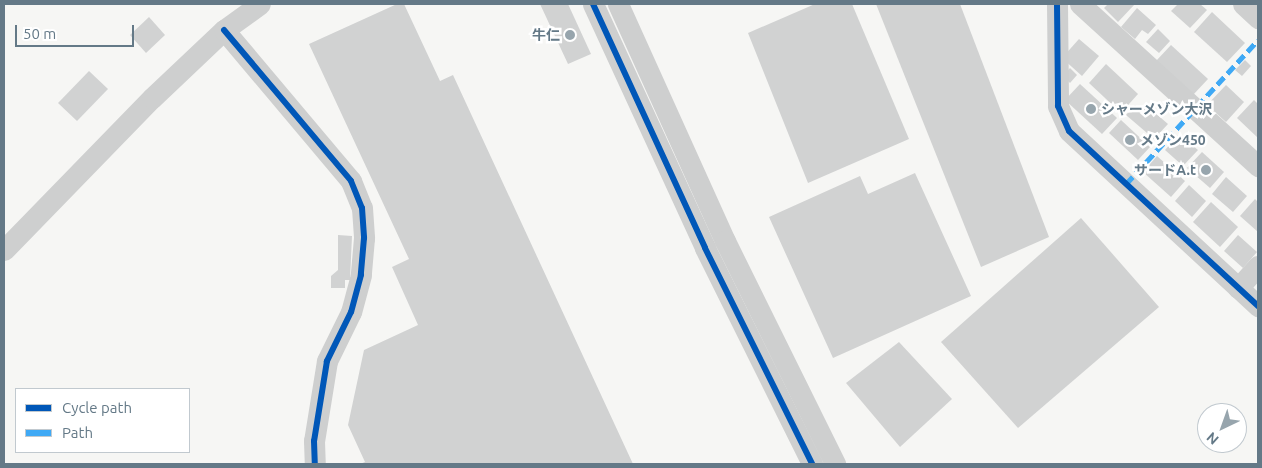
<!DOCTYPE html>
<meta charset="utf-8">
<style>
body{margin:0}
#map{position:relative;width:1262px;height:468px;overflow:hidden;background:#f6f6f4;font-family:Ubuntu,"Noto Sans JP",sans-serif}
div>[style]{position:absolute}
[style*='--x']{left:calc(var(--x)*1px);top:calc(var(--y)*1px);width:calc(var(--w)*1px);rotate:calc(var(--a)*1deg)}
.building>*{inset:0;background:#d1d2d2}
.minor>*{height:21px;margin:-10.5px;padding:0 10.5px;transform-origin:10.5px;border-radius:10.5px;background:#cecfcf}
.quiet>*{height:5px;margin-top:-2.5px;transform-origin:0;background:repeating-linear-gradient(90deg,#3fa9f5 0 10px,transparent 0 15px)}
.cycleway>*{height:6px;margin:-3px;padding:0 3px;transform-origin:3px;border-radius:3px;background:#0057b8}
.dots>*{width:14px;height:14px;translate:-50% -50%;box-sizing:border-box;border:2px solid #fff;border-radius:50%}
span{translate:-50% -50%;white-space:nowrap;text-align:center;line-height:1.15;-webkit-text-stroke:5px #fff;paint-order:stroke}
.poi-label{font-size:14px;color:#647987;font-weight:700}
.right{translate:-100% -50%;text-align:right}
.left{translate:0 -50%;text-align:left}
.frame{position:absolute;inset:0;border:5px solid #647987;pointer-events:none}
.legend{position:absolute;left:15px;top:388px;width:175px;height:65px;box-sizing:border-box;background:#fff;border:1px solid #c1c9cf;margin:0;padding:6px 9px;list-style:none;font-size:15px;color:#647987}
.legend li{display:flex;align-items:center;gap:10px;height:25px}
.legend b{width:25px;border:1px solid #c1c9cf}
.north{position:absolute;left:1197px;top:403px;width:50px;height:50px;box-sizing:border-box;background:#fff;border:1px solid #c1c9cf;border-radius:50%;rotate:222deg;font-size:14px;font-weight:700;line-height:20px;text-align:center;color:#647987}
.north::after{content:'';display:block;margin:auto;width:18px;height:22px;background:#97a5ad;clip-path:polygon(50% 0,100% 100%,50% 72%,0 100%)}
.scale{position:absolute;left:15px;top:25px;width:119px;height:22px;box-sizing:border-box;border:2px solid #647987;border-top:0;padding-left:6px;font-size:15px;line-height:18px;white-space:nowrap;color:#647987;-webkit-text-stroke:4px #fff;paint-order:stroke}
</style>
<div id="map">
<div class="building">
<div style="clip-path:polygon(397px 4px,404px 4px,440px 81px,453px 75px,633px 464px,360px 464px,365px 462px,348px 425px,364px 350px,418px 325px,392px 267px,409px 259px,309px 44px)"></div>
<div style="clip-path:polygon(540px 4px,568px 4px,591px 54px,568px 64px)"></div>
<div style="clip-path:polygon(815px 4px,852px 4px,909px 139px,808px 183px,748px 33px)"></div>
<div style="clip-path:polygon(876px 4px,960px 4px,1049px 237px,981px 267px)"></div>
<div style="clip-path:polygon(1108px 4px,1135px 4px,1118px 22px,1104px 8px)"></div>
<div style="clip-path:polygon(1178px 4px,1200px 4px,1207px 10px,1190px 28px,1171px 11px)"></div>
<div style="clip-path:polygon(1137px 8px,1156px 25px,1148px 34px,1142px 30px,1135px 39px,1121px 27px)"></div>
<div style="clip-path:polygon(1212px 12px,1245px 43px,1227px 62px,1194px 32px)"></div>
<div style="clip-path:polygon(149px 17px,165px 35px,146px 53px,130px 35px)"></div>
<div style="clip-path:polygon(1158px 29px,1170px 41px,1159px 53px,1146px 42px)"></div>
<div style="clip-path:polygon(1079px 39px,1099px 56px,1082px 76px,1062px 58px)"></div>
<div style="clip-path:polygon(1171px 45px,1208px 79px,1193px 95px,1156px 61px)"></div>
<div style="clip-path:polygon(1245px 60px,1251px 66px,1242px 76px,1235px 70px)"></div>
<div style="clip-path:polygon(1106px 64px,1138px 94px,1121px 113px,1089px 83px)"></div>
<div style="clip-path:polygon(1070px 68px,1077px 75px,1070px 83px,1063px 76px)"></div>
<div style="clip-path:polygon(89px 71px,108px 89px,77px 121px,58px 103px)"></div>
<div style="clip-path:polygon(1080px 84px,1117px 118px,1102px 134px,1065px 100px)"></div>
<div style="clip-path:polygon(1226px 85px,1244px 102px,1226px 122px,1207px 105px)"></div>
<div style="clip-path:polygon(1254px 100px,1258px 104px,1258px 138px,1237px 118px)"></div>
<div style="clip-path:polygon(1135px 105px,1141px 111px,1146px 105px,1168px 124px,1154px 139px,1126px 115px)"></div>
<div style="clip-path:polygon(1121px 120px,1150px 147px,1138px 160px,1109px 133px)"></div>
<div style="clip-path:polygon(1179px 134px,1198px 150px,1183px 166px,1165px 150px)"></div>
<div style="clip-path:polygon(1202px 152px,1224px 172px,1210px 188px,1187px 168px)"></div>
<div style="clip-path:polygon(1157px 156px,1185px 181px,1171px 197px,1143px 172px)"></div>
<div style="clip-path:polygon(915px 173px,971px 296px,833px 358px,769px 217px,860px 176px,868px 194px)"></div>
<div style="clip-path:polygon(1226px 177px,1247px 196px,1233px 212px,1212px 194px)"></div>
<div style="clip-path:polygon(1189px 185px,1206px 201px,1192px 217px,1175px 201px)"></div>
<div style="clip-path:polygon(1255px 199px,1258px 202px,1258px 232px,1240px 216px)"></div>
<div style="clip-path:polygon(1211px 202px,1238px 227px,1220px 247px,1193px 222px)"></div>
<div style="clip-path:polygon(1081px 218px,1159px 307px,1018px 428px,941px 342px)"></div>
<div style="clip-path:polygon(338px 235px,352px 236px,350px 280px,345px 280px,345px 288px,331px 288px,331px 276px,338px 270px)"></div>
<div style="clip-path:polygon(1238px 235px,1257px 252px,1243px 268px,1224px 251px)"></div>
<div style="clip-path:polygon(899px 342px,952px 399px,900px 447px,846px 383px)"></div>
</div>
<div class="minor">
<div style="--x:593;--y:4;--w:268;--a:65.3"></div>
<div style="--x:705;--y:248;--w:241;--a:63.6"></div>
<div style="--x:618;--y:4;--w:260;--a:65.7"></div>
<div style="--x:725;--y:241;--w:249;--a:63.7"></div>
<div style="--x:1057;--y:4;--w:102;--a:89.4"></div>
<div style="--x:1058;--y:106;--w:27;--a:66"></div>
<div style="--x:1069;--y:131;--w:258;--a:42.8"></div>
<div style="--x:1080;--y:4;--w:241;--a:42.3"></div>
<div style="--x:1243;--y:4;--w:21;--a:43"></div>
<div style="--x:224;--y:30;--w:197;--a:49.9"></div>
<div style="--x:351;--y:181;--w:29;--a:68"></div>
<div style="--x:362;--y:208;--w:30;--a:86"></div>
<div style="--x:364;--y:238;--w:37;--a:95"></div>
<div style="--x:361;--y:275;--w:38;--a:105"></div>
<div style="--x:351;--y:312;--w:55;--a:116.1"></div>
<div style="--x:327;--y:361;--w:81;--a:99.2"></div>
<div style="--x:314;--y:441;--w:23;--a:88"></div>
<div style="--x:4;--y:250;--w:212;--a:-45.8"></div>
<div style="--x:152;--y:98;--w:99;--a:-43.4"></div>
<div style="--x:224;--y:30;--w:44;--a:-35.8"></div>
<div style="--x:1238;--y:288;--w:30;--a:-48"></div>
</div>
<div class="quiet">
<div style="--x:1126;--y:184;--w:195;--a:-47.5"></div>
</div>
<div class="cycleway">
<div style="--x:593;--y:4;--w:268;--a:65.3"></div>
<div style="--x:705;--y:248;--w:241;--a:63.6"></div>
<div style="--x:1057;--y:4;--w:102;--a:89.4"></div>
<div style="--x:1058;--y:106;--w:27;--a:66"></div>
<div style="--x:1069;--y:131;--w:258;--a:42.8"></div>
<div style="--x:224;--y:30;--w:197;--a:49.9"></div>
<div style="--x:351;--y:181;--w:29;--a:68"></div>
<div style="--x:362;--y:208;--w:30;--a:86"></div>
<div style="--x:364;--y:238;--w:37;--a:95"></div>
<div style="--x:361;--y:275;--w:38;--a:105"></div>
<div style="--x:351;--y:312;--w:55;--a:116.1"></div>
<div style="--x:327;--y:361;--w:81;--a:99.2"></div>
<div style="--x:314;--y:441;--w:23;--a:88"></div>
</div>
<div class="dots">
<div style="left:570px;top:35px;background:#97a5ad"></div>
<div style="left:1091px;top:109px;background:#97a5ad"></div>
<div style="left:1130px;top:140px;background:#97a5ad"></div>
<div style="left:1206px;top:170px;background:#97a5ad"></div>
</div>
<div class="poi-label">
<span class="right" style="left:560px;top:35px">牛仁</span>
<span class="left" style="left:1101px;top:109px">シャーメゾン大沢</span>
<span class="left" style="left:1140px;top:140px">メゾン450</span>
<span class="right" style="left:1196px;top:170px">サードA.t</span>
</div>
<div class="frame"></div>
<ul class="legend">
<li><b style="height:6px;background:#0057b8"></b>Cycle path</li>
<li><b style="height:6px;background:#3fa9f5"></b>Path</li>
</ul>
<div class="north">N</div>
<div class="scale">50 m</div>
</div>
